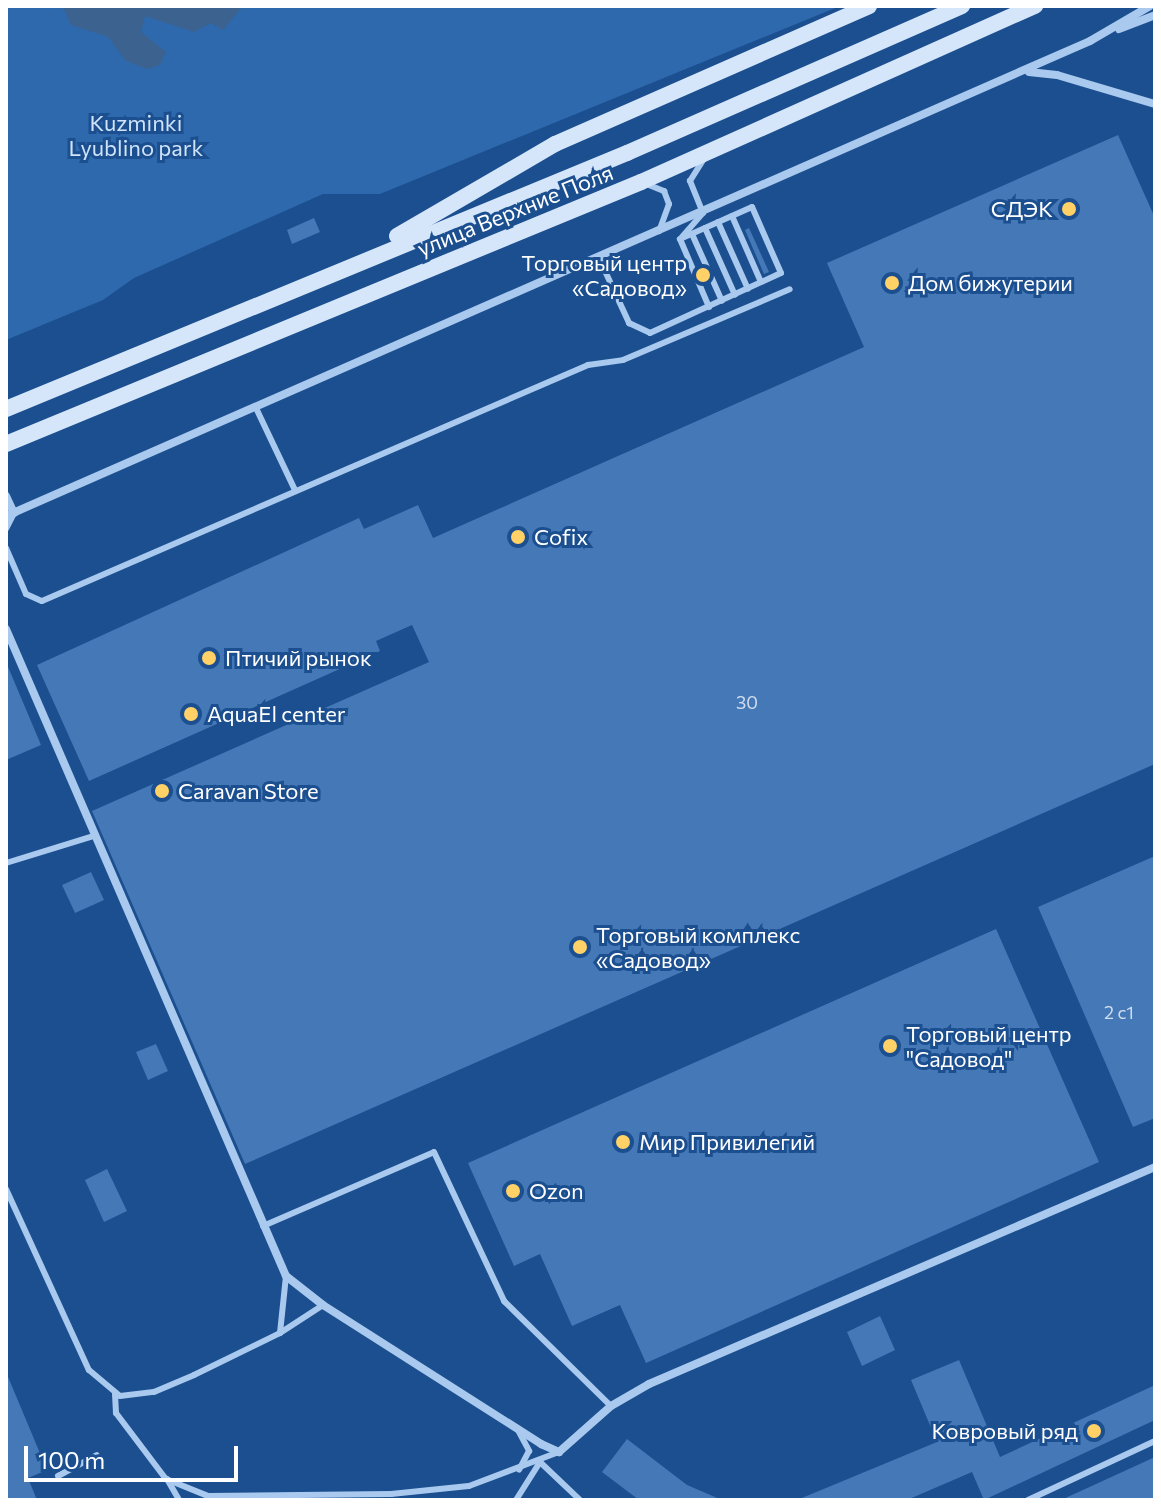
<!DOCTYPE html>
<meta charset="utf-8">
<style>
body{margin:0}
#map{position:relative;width:1161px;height:1506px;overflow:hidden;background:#1b4f8f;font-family:Commissioner,sans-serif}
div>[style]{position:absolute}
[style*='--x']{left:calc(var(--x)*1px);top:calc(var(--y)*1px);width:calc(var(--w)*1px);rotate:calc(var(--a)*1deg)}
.green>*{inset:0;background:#2e69ad}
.water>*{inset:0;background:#3c6290}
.building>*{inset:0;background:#4478b7}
.lane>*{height:6px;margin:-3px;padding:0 3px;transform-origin:3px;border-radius:3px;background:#a9c9ee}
.street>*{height:8px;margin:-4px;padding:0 4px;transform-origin:4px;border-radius:4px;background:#a9c9ee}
.secondary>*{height:16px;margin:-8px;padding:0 8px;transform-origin:8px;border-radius:8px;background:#d6e6fa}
.dots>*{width:22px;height:22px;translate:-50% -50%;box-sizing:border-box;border:4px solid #1b4f8f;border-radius:50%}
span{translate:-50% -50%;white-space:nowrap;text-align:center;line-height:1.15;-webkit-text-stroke:6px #1b4f8f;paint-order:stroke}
.number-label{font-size:18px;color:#d0dded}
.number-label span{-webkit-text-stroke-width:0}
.park-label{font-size:22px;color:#cfe3fa}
.poi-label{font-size:22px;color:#fff}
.right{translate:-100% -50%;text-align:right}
.left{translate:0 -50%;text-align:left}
.street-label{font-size:22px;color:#fff}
.frame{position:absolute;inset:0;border:8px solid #fff;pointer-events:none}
.scale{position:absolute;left:24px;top:1446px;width:214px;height:36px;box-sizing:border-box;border:4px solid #fff;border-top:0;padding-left:10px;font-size:24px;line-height:28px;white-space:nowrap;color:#fff;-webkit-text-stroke:6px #1b4f8f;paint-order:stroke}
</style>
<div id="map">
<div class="green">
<div style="clip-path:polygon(6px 6px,840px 6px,380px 194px,323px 194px,134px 278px,103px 300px,6px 340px)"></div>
</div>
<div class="water">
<div style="clip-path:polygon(49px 6px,243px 6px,223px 30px,211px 23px,194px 32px,145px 16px,141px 32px,166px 52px,160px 65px,147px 69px,126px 61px,108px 37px,71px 25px,64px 9px)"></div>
</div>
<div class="building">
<div style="clip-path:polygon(1118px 135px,1155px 218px,1155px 764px,245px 1164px,92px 811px,429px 662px,412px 625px,376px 641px,380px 651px,89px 781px,37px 665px,359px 518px,364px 529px,418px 505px,433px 538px,864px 347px,827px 263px)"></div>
<div style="clip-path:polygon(314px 218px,320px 232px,292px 244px,287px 230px)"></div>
<div style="clip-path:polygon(749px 228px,769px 272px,764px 274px,745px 230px)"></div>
<div style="clip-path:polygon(6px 662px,41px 745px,6px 760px)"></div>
<div style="clip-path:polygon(1155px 856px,1155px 1118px,1133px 1127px,1038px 907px)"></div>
<div style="clip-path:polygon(91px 872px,104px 900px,75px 913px,62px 885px)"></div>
<div style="clip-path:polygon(996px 929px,1099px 1162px,646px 1363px,620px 1305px,572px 1326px,540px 1254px,514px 1266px,468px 1163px)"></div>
<div style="clip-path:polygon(156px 1044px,168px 1071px,148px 1080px,136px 1052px)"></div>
<div style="clip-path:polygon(107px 1169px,127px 1211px,104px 1222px,85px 1180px)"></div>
<div style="clip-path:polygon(880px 1316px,895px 1350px,862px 1366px,847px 1332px)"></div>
<div style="clip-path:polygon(959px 1360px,1000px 1457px,1155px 1385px,1155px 1420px,984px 1500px,972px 1472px,907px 1500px,797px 1500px,937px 1442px,911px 1380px)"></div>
<div style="clip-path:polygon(6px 1372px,47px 1470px,28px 1478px,37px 1500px,6px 1500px)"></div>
<div style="clip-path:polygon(627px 1439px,687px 1485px,722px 1500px,639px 1500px,602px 1472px)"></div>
<div style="clip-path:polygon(1155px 1457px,1155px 1500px,1061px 1500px)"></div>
</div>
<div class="lane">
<div style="--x:644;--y:183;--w:22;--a:22"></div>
<div style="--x:664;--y:191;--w:14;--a:69"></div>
<div style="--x:669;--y:204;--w:29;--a:110"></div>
<div style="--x:732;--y:216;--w:72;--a:66.3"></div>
<div style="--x:718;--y:222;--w:73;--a:65.9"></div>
<div style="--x:705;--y:228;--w:73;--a:65.9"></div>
<div style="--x:692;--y:234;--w:73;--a:65.9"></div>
<div style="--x:682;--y:237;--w:32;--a:-49"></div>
<div style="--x:703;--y:213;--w:35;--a:-112"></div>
<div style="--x:690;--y:181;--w:26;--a:-58"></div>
<div style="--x:680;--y:239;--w:74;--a:66.9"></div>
<div style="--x:599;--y:258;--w:72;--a:65.2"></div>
<div style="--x:629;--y:323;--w:23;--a:25"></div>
<div style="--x:650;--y:333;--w:144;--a:-24.6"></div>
<div style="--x:781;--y:273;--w:72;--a:-113.7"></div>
<div style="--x:752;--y:207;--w:79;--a:156"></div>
<div style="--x:256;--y:408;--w:89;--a:64.6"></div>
<div style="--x:6;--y:529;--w:18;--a:-63"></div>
<div style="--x:6;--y:548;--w:50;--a:66.5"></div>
<div style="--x:26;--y:594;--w:17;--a:24"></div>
<div style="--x:42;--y:601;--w:595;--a:-23.38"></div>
<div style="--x:588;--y:365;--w:35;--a:-8"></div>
<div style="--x:623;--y:360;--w:181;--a:-23"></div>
<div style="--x:6;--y:863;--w:92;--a:-17.1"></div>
<div style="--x:6;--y:1189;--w:199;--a:65.4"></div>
<div style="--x:89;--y:1370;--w:40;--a:40"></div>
<div style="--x:120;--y:1396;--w:34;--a:-7"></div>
<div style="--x:154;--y:1392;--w:43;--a:-23"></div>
<div style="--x:194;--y:1375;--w:96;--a:-26"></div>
<div style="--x:280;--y:1333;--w:51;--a:-33.1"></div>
<div style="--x:263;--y:1226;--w:186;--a:-23.4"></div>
<div style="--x:434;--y:1152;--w:165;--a:64.8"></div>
<div style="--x:504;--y:1301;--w:150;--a:44.5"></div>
<div style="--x:280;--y:1333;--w:57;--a:-84"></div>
<div style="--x:115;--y:1394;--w:19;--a:87"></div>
<div style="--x:116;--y:1413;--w:83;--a:52.9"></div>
<div style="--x:166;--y:1479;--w:45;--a:22"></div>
<div style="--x:208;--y:1496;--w:183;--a:-0.6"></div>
<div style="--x:391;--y:1494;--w:78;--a:-5.9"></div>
<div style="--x:469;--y:1486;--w:96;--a:-20.7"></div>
<div style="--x:518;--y:1430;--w:24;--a:62"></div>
<div style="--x:529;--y:1451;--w:21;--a:118"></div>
<div style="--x:540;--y:1462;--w:55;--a:43.5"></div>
<div style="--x:58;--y:1476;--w:44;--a:-28.3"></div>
<div style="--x:167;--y:1479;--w:24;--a:60"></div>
<div style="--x:516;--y:1500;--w:45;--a:-57.7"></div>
<div style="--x:1028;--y:1500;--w:140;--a:-24.9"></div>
</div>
<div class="street">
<div style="--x:1119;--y:29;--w:39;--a:-21"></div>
<div style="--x:1029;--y:72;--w:28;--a:6"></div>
<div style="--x:1057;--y:75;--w:102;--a:16.5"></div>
<div style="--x:6;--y:496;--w:19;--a:65"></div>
<div style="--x:6;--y:516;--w:1184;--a:-23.66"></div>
<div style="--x:1090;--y:41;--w:69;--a:-30.3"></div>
<div style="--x:6;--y:629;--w:705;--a:66.6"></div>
<div style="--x:286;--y:1276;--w:47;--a:38.1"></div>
<div style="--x:323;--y:1305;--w:259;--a:32.5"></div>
<div style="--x:541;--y:1444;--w:20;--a:24"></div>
<div style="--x:559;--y:1452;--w:69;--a:-41.5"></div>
<div style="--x:611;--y:1406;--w:44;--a:-30.1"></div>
<div style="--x:649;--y:1384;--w:551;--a:-23.21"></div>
</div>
<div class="secondary">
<div style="--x:397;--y:236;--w:183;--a:-30.2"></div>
<div style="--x:555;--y:144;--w:343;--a:-23.7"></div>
<div style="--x:6;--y:409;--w:672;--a:-22.4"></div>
<div style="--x:627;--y:153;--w:366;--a:-23.7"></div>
<div style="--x:6;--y:444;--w:687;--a:-22.42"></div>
<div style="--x:641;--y:182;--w:432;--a:-24.1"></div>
</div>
<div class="dots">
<div style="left:1069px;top:209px;background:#ffd166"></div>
<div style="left:703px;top:275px;background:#ffd166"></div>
<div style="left:892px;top:283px;background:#ffd166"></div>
<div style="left:518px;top:537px;background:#ffd166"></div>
<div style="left:209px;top:658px;background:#ffd166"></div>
<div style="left:191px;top:714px;background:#ffd166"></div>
<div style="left:162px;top:791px;background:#ffd166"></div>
<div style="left:580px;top:947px;background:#ffd166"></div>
<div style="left:890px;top:1046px;background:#ffd166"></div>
<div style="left:623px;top:1142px;background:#ffd166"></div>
<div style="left:513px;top:1191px;background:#ffd166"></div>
<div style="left:1094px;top:1431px;background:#ffd166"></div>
</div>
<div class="number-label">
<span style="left:747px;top:702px">30</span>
<span style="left:1119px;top:1012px">2 с1</span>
</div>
<div class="park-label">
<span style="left:136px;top:135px">Kuzminki<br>Lyublino park</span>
</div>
<div class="poi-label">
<span class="right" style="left:1053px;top:209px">СДЭК</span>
<span class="right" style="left:687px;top:275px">Торговый центр<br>«Садовод»</span>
<span class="left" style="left:908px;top:283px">Дом бижутерии</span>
<span class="left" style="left:534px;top:537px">Cofix</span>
<span class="left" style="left:225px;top:658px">Птичий рынок</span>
<span class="left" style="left:207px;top:714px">AquaEl center</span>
<span class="left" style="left:178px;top:791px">Caravan Store</span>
<span class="left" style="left:596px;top:947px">Торговый комплекс<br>«Садовод»</span>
<span class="left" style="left:906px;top:1046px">Торговый центр<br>"Садовод"</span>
<span class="left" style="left:639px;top:1142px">Мир Привилегий</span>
<span class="left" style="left:529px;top:1191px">Ozon</span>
<span class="right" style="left:1078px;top:1431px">Ковровый ряд</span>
</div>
<div class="street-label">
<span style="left:515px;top:210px;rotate:-22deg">улица Верхние Поля</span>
</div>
<div class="frame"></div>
<div class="scale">100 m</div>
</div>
